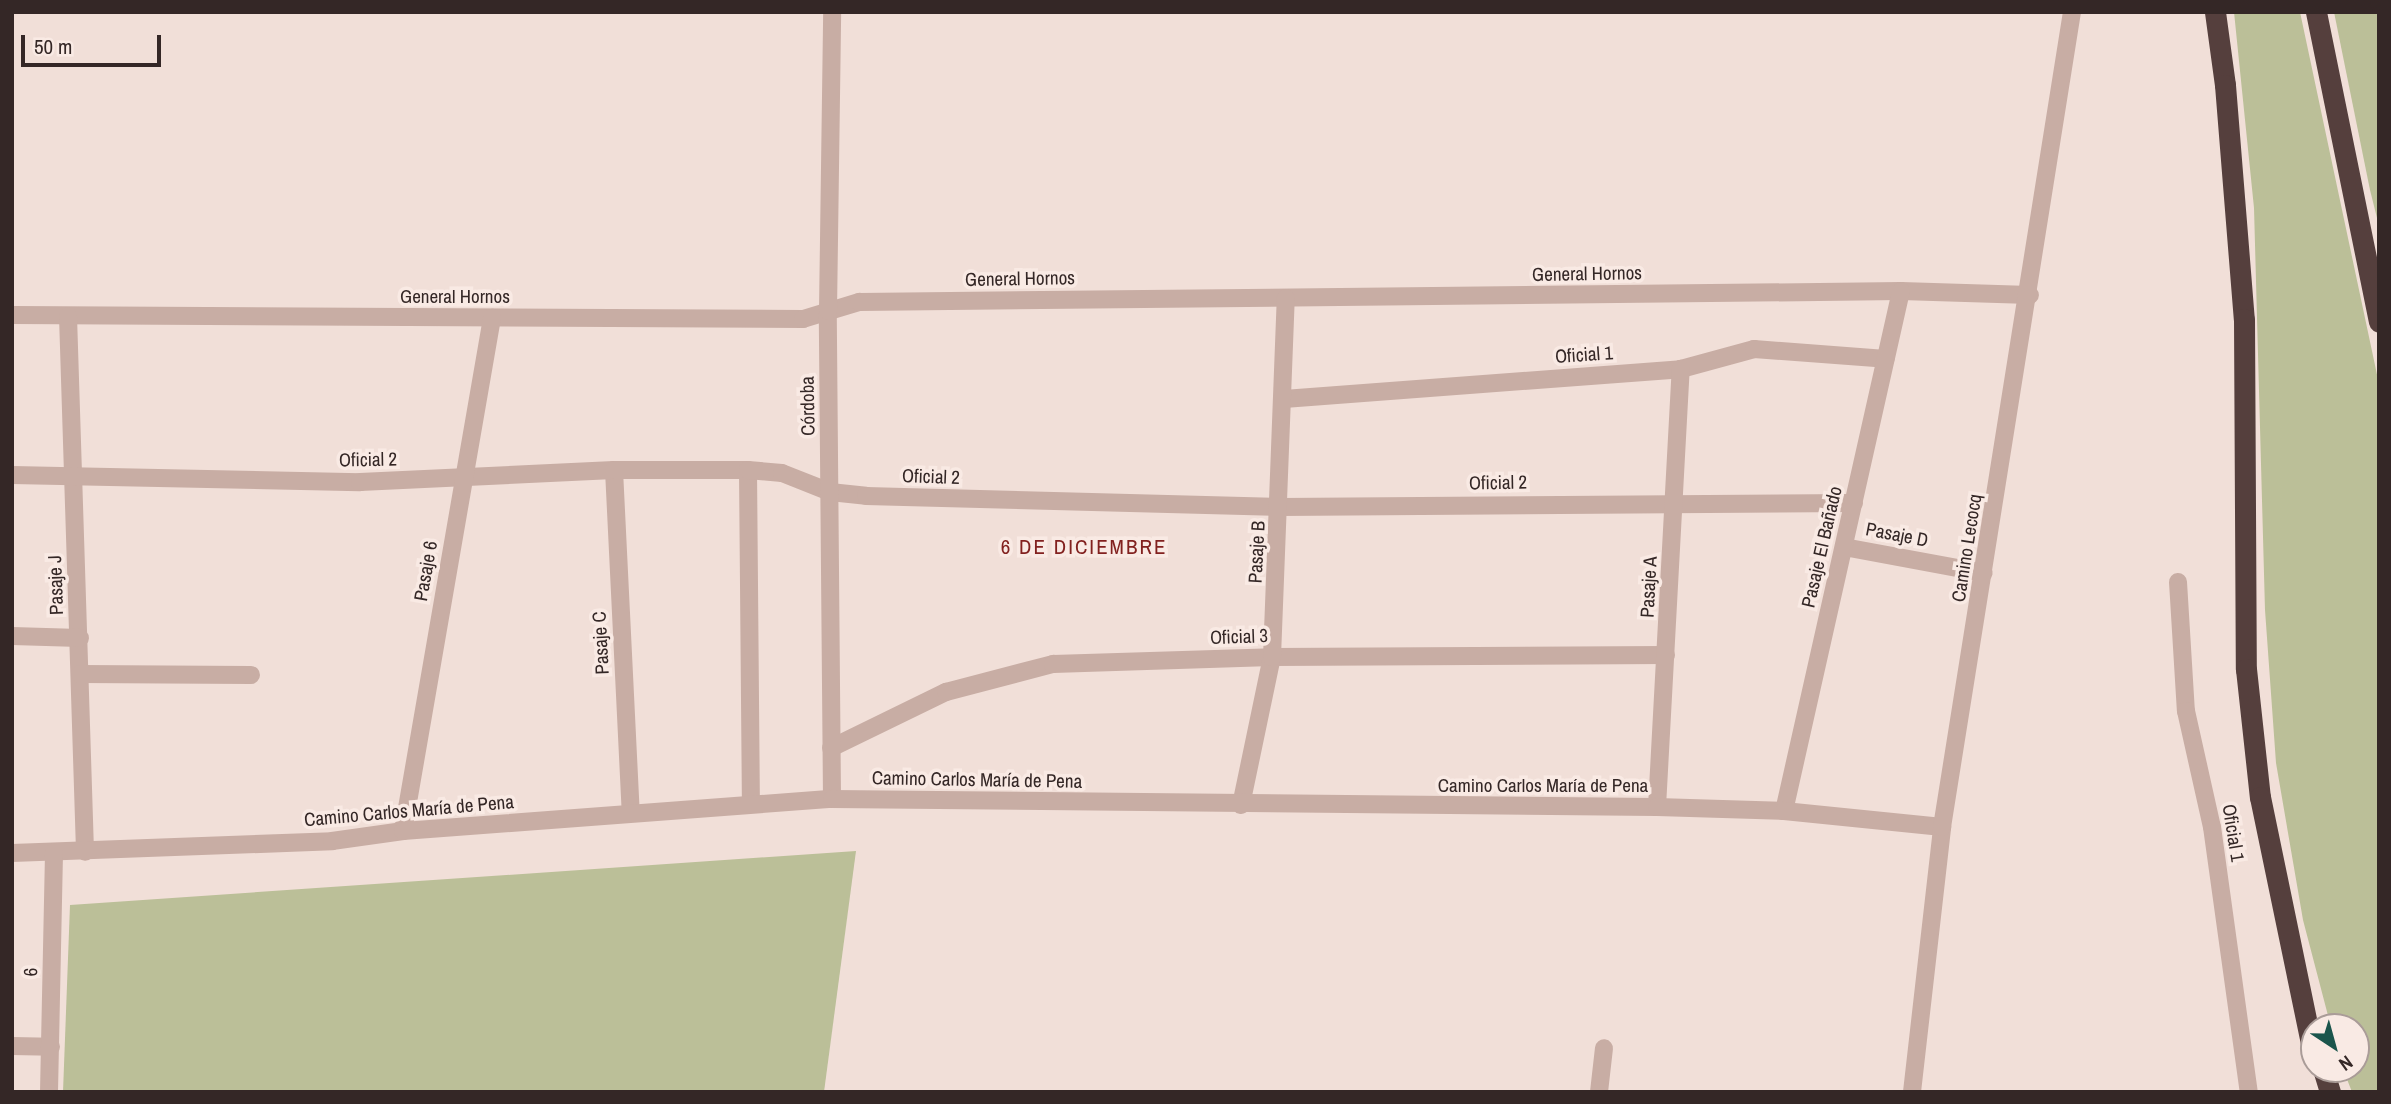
<!DOCTYPE html>
<meta charset="utf-8">
<style>
body{margin:0}
#map{position:relative;width:2391px;height:1104px;overflow:hidden;background:#f1dfd8;font-family:"Archivo Narrow",sans-serif}
div>[style]{position:absolute}
[style*='--x']{left:calc(var(--x)*1px);top:calc(var(--y)*1px);width:calc(var(--w)*1px);rotate:calc(var(--a)*1deg)}
.green>*{inset:0;background:#bbbf98}
.minor>*{height:18px;margin:-9px;padding:0 9px;transform-origin:9px;border-radius:9px;background:#c8ada4}
.highway>*{height:21px;margin:-10.5px;padding:0 10.5px;transform-origin:10.5px;border-radius:10.5px;background:#553f3d}
span{translate:-50% -50%;white-space:nowrap;text-align:center;line-height:1.15;-webkit-text-stroke:7px #f9eae4;paint-order:stroke}
.street-label{font-size:19px;color:#342726}
.neighbourhood-label{font-size:21px;color:#82211f;letter-spacing:2px}
.frame{position:absolute;inset:0;border:14px solid #342726;pointer-events:none}
.north{position:absolute;left:2300px;top:1013px;width:70px;height:70px;box-sizing:border-box;background:#f9eae4;border:2px solid #aa9c98;border-radius:50%;rotate:144deg;font-size:19px;font-weight:700;line-height:28px;text-align:center;color:#342726}
.north::after{content:'';display:block;margin:auto;width:24px;height:32px;background:#1b554c;clip-path:polygon(50% 0,100% 100%,50% 72%,0 100%)}
.scale{position:absolute;left:21px;top:35px;width:140px;height:32px;box-sizing:border-box;border:4px solid #342726;border-top:0;padding-left:9px;font-size:21px;line-height:24px;white-space:nowrap;color:#342726;-webkit-text-stroke:5px #f9eae4;paint-order:stroke}
</style>
<div id="map">
<div class="green">
<div style="clip-path:polygon(2234px 12px,2300px 12px,2379px 384px,2379px 1092px,2352px 1092px,2343px 1069px,2356px 1069px,2356px 1027px,2331px 1027px,2303px 920px,2276px 763px,2265px 610px,2254px 208px)"></div>
<div style="clip-path:polygon(2334px 12px,2379px 12px,2379px 226px,2370px 190px)"></div>
<div style="clip-path:polygon(856px 851px,824px 1092px,63px 1092px,70px 905px)"></div>
</div>
<div class="minor">
<div style="--x:12;--y:315;--w:791;--a:0.29"></div>
<div style="--x:803;--y:319;--w:59;--a:-16.9"></div>
<div style="--x:859;--y:302;--w:1042;--a:-0.6"></div>
<div style="--x:1901;--y:291;--w:129;--a:1.8"></div>
<div style="--x:68;--y:316;--w:536;--a:88.18"></div>
<div style="--x:1284;--y:399;--w:398;--a:-4.3"></div>
<div style="--x:1681;--y:369;--w:76;--a:-15.3"></div>
<div style="--x:1754;--y:349;--w:132;--a:4.3"></div>
<div style="--x:614;--y:470;--w:343;--a:87.2"></div>
<div style="--x:748;--y:470;--w:334;--a:89.5"></div>
<div style="--x:12;--y:475;--w:348;--a:1.2"></div>
<div style="--x:360;--y:482;--w:254;--a:-2.7"></div>
<div style="--x:614;--y:470;--w:134;--a:0"></div>
<div style="--x:748;--y:470;--w:34;--a:5"></div>
<div style="--x:782;--y:473;--w:52;--a:21.6"></div>
<div style="--x:830;--y:492;--w:36;--a:6"></div>
<div style="--x:866;--y:496;--w:414;--a:1.5"></div>
<div style="--x:1280;--y:507;--w:574;--a:-0.4"></div>
<div style="--x:1844;--y:547;--w:142;--a:10.5"></div>
<div style="--x:2178;--y:582;--w:129;--a:86.5"></div>
<div style="--x:2186;--y:711;--w:119;--a:77.4"></div>
<div style="--x:2212;--y:827;--w:268;--a:82.1"></div>
<div style="--x:12;--y:636;--w:68;--a:1.7"></div>
<div style="--x:80;--y:674;--w:171;--a:0.3"></div>
<div style="--x:831;--y:748;--w:128;--a:-26"></div>
<div style="--x:946;--y:692;--w:111;--a:-14.7"></div>
<div style="--x:1053;--y:664;--w:219;--a:-1.8"></div>
<div style="--x:1272;--y:657;--w:394;--a:-0.3"></div>
<div style="--x:832;--y:799;--w:488;--a:-90.5"></div>
<div style="--x:828;--y:311;--w:299;--a:-89.2"></div>
<div style="--x:1241;--y:805;--w:151;--a:-78.2"></div>
<div style="--x:1272;--y:657;--w:359;--a:-87.8"></div>
<div style="--x:1657;--y:807;--w:439;--a:-86.9"></div>
<div style="--x:1784;--y:811;--w:533;--a:-77.32"></div>
<div style="--x:403;--y:831;--w:521;--a:-80.16"></div>
<div style="--x:12;--y:853;--w:320;--a:-2.1"></div>
<div style="--x:332;--y:841;--w:72;--a:-8"></div>
<div style="--x:403;--y:831;--w:430;--a:-4.3"></div>
<div style="--x:832;--y:799;--w:825;--a:0.56"></div>
<div style="--x:1657;--y:807;--w:127;--a:1.8"></div>
<div style="--x:1784;--y:811;--w:159;--a:5.8"></div>
<div style="--x:12;--y:1046;--w:39;--a:1"></div>
<div style="--x:49;--y:1092;--w:240;--a:-88.8"></div>
<div style="--x:1599;--y:1092;--w:44;--a:-83.5"></div>
<div style="--x:1912;--y:1092;--w:267;--a:-83.5"></div>
<div style="--x:1942;--y:827;--w:825;--a:-80.94"></div>
</div>
<div class="highway">
<div style="--x:2215;--y:12;--w:74;--a:82.2"></div>
<div style="--x:2225;--y:85;--w:235;--a:85.4"></div>
<div style="--x:2244;--y:319;--w:350;--a:89.7"></div>
<div style="--x:2246;--y:669;--w:129;--a:83.8"></div>
<div style="--x:2260;--y:797;--w:266;--a:78.3"></div>
<div style="--x:2316;--y:12;--w:316;--a:78.5"></div>
<div style="--x:2323;--y:1069;--w:24;--a:73"></div>
</div>
<div class="street-label">
<span style="left:1587px;top:274px;rotate:-1deg">General Hornos</span>
<span style="left:1020px;top:279px;rotate:-1deg">General Hornos</span>
<span style="left:455px;top:297px">General Hornos</span>
<span style="left:1584px;top:355px;rotate:-4deg">Oficial 1</span>
<span style="left:808px;top:406px;rotate:-91deg">Córdoba</span>
<span style="left:368px;top:460px;rotate:-1deg">Oficial 2</span>
<span style="left:931px;top:477px;rotate:2deg">Oficial 2</span>
<span style="left:1498px;top:483px;rotate:-1deg">Oficial 2</span>
<span style="left:1897px;top:535px;rotate:11deg">Pasaje D</span>
<span style="left:1822px;top:547px;rotate:-77deg">Pasaje El Bañado</span>
<span style="left:1967px;top:548px;rotate:-81deg">Camino Lecocq</span>
<span style="left:1257px;top:552px;rotate:-87deg">Pasaje B</span>
<span style="left:426px;top:571px;rotate:-80deg">Pasaje 6</span>
<span style="left:56px;top:585px;rotate:-92deg">Pasaje J</span>
<span style="left:1649px;top:587px;rotate:-87deg">Pasaje A</span>
<span style="left:1239px;top:637px;rotate:-2deg">Oficial 3</span>
<span style="left:601px;top:643px;rotate:-93deg">Pasaje C</span>
<span style="left:977px;top:780px;rotate:1deg">Camino Carlos María de Pena</span>
<span style="left:1543px;top:786px">Camino Carlos María de Pena</span>
<span style="left:409px;top:811px;rotate:-5deg">Camino Carlos María de Pena</span>
<span style="left:2233px;top:833px;rotate:81deg">Oficial 1</span>
<span style="left:31px;top:972px;rotate:-89deg">6</span>
</div>
<div class="neighbourhood-label">
<span style="left:1084px;top:547px">6 DE DICIEMBRE</span>
</div>
<div class="frame"></div>
<div class="north">N</div>
<div class="scale">50 m</div>
</div>
